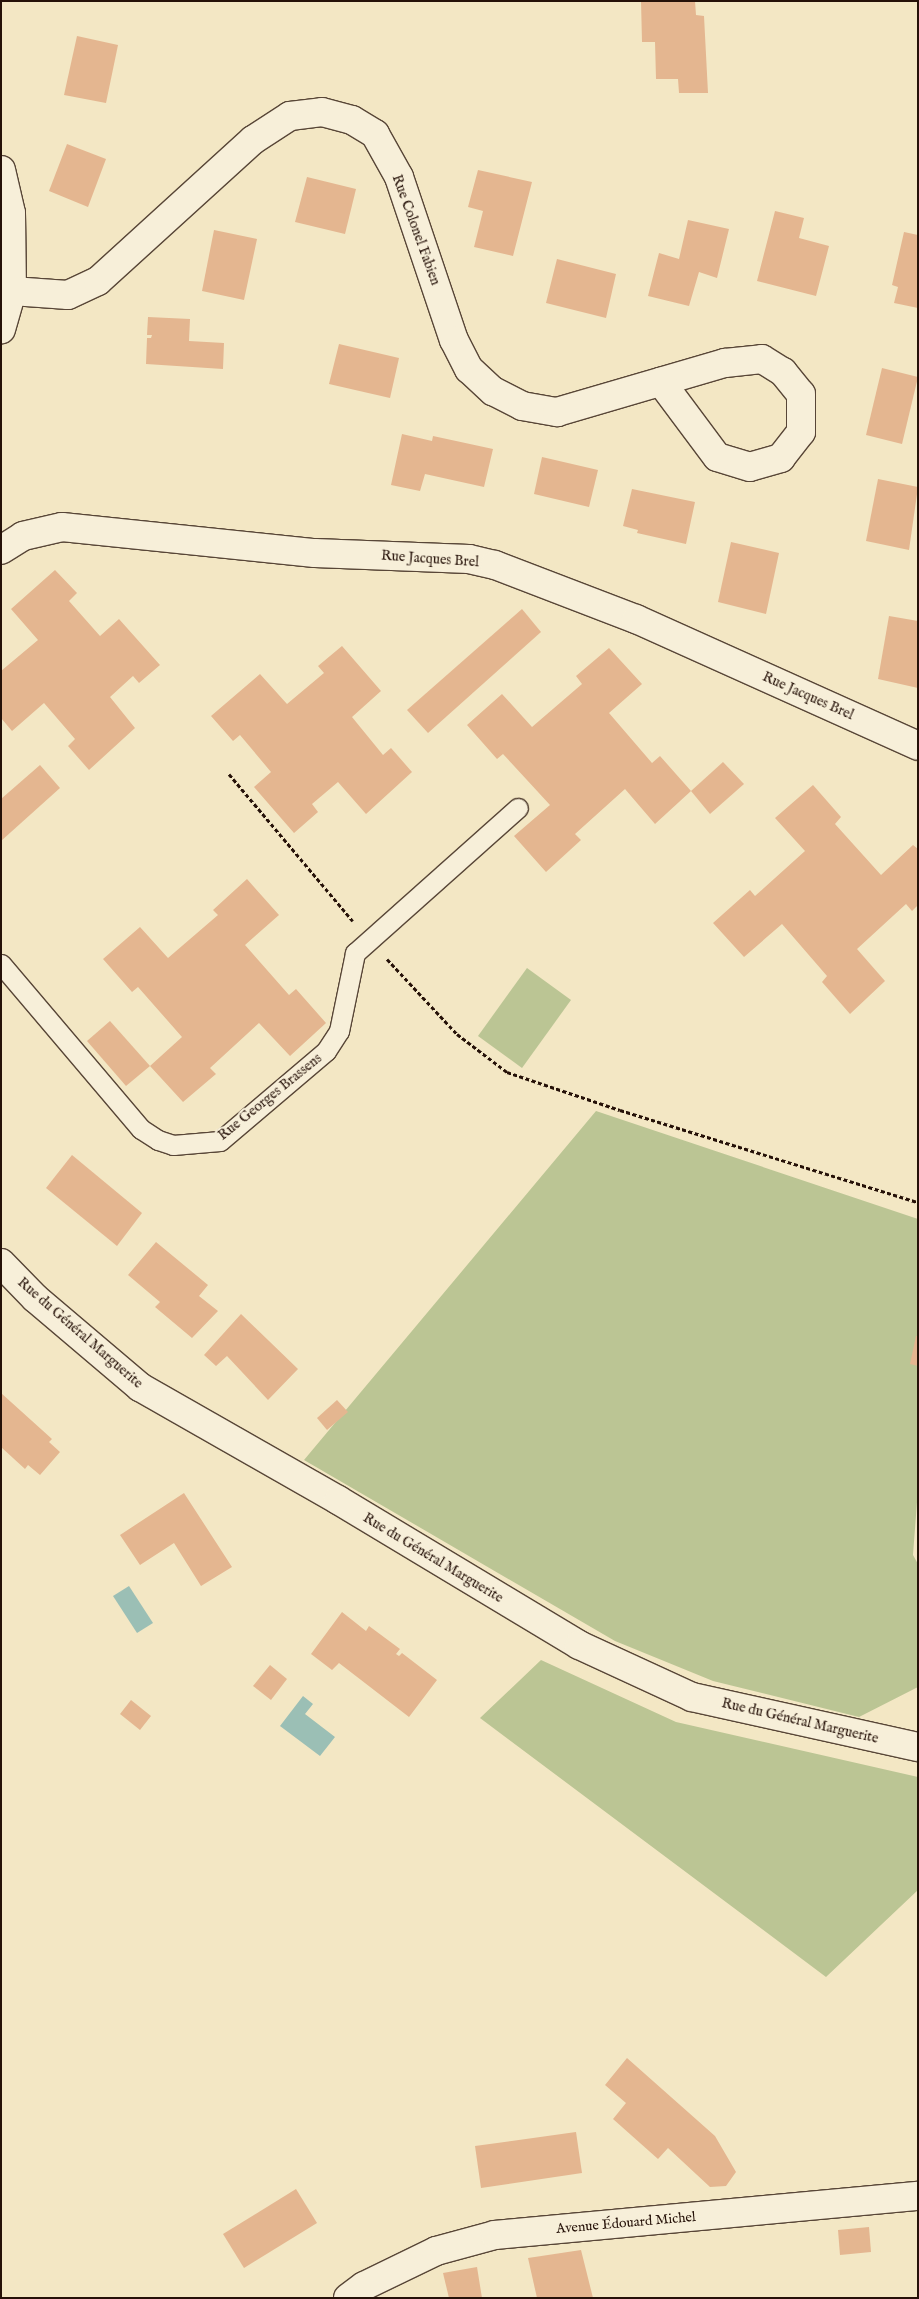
<!DOCTYPE html>
<meta charset="utf-8">
<style>
body{margin:0}
#map{position:relative;width:919px;height:2299px;overflow:hidden;background:#f3e7c4;font-family:"IM FELL English",serif}
div>[style]{position:absolute}
[style*='--x']{left:calc(var(--x)*1px);top:calc(var(--y)*1px);width:calc(var(--w)*1px);rotate:calc(var(--a)*1deg)}
.green>*{inset:0;background:#bbc594}
.water>*{inset:0;background:#9bbfb5}
.building>*{inset:0;background:#e4b690}
.path>*{height:3px;margin-top:-1.5px;transform-origin:0;background:repeating-linear-gradient(90deg,#251108 0 4px,transparent 0 6.5px)}
.roads{filter:drop-shadow(1px 0 #584637) drop-shadow(-1px 0 #584637) drop-shadow(0 1px #584637) drop-shadow(0 -1px #584637)}
.service>*{height:19px;margin:-9.5px;padding:0 9.5px;transform-origin:9.5px;border-radius:9.5px;background:#f7efd9}
.minor>*{height:28px;margin:-14px;padding:0 14px;transform-origin:14px;border-radius:14px;background:#f7efd9}
span{translate:-50% -50%;white-space:nowrap;text-align:center;line-height:1.15;-webkit-text-stroke:4px #f7efd9;paint-order:stroke}
.street-label{font-size:14px;color:#251108}
.frame{position:absolute;inset:0;border:2px solid #251108;pointer-events:none}
</style>
<div id="map">
<div class="green">
<div style="clip-path:polygon(527px 968px,571px 1000px,522px 1068px,478px 1036px)"></div>
<div style="clip-path:polygon(596px 1111px,918px 1219px,918px 1489px,913px 1555px,918px 1564px,918px 1687px,859px 1717px,713px 1681px,615px 1641px,304px 1460px)"></div>
<div style="clip-path:polygon(541px 1660px,676px 1722px,918px 1777px,918px 1890px,826px 1977px,480px 1718px)"></div>
</div>
<div class="water">
<div style="clip-path:polygon(129px 1586px,153px 1623px,137px 1633px,113px 1596px)"></div>
<div style="clip-path:polygon(303px 1696px,313px 1704px,305px 1714px,335px 1737px,320px 1756px,280px 1726px)"></div>
</div>
<div class="building">
<div style="clip-path:polygon(641px 1px,695px 1px,696px 15px,704px 16px,708px 93px,679px 93px,678px 79px,656px 79px,655px 42px,642px 42px)"></div>
<div style="clip-path:polygon(77px 36px,118px 45px,106px 103px,64px 95px)"></div>
<div style="clip-path:polygon(67px 144px,106px 159px,88px 207px,49px 191px)"></div>
<div style="clip-path:polygon(478px 170px,532px 182px,513px 256px,474px 247px,483px 211px,468px 207px)"></div>
<div style="clip-path:polygon(307px 177px,356px 189px,345px 234px,295px 222px)"></div>
<div style="clip-path:polygon(775px 211px,804px 218px,799px 238px,829px 246px,816px 296px,757px 281px)"></div>
<div style="clip-path:polygon(688px 220px,729px 229px,717px 278px,699px 272px,689px 306px,648px 296px,659px 253px,679px 259px)"></div>
<div style="clip-path:polygon(214px 230px,257px 239px,244px 300px,202px 291px)"></div>
<div style="clip-path:polygon(904px 232px,918px 235px,918px 308px,894px 303px,898px 287px,892px 285px)"></div>
<div style="clip-path:polygon(557px 259px,616px 274px,606px 318px,546px 303px)"></div>
<div style="clip-path:polygon(148px 317px,190px 319px,189px 341px,224px 343px,223px 369px,146px 364px,147px 338px,151px 338px,152px 335px,147px 335px)"></div>
<div style="clip-path:polygon(339px 344px,399px 358px,390px 398px,329px 384px)"></div>
<div style="clip-path:polygon(882px 368px,918px 377px,902px 444px,866px 435px)"></div>
<div style="clip-path:polygon(402px 434px,432px 441px,433px 436px,493px 449px,484px 487px,425px 474px,420px 491px,391px 485px)"></div>
<div style="clip-path:polygon(542px 457px,598px 470px,589px 507px,534px 494px)"></div>
<div style="clip-path:polygon(878px 479px,918px 487px,909px 550px,866px 541px)"></div>
<div style="clip-path:polygon(632px 489px,695px 502px,686px 544px,637px 533px,638px 530px,623px 526px)"></div>
<div style="clip-path:polygon(731px 542px,779px 553px,766px 614px,718px 602px)"></div>
<div style="clip-path:polygon(55px 570px,77px 593px,69px 601px,100px 636px,119px 619px,160px 665px,139px 683px,133px 676px,110px 697px,135px 728px,89px 770px,68px 746px,75px 739px,44px 703px,12px 731px,1px 718px,1px 671px,38px 640px,11px 609px)"></div>
<div style="clip-path:polygon(522px 609px,541px 632px,428px 733px,407px 710px)"></div>
<div style="clip-path:polygon(889px 616px,918px 621px,918px 688px,878px 679px)"></div>
<div style="clip-path:polygon(342px 646px,381px 691px,352px 717px,383px 755px,391px 748px,412px 772px,366px 814px,338px 782px,312px 804px,318px 812px,294px 833px,254px 787px,271px 772px,240px 735px,233px 741px,211px 716px,260px 674px,287px 704px,324px 673px,318px 666px)"></div>
<div style="clip-path:polygon(609px 648px,642px 684px,609px 713px,652px 763px,660px 756px,691px 791px,655px 824px,625px 789px,575px 834px,581px 840px,546px 872px,514px 836px,550px 805px,503px 754px,497px 759px,467px 725px,502px 694px,532px 727px,582px 684px,576px 676px)"></div>
<div style="clip-path:polygon(723px 762px,744px 784px,710px 814px,691px 791px)"></div>
<div style="clip-path:polygon(40px 765px,60px 788px,1px 841px,1px 799px)"></div>
<div style="clip-path:polygon(813px 785px,841px 817px,835px 824px,881px 875px,913px 845px,918px 849px,918px 905px,912px 911px,906px 904px,857px 949px,885px 981px,850px 1014px,822px 982px,827px 976px,782px 924px,744px 957px,713px 923px,750px 890px,755px 896px,805px 851px,775px 818px)"></div>
<div style="clip-path:polygon(247px 879px,279px 915px,245px 945px,289px 995px,296px 989px,326px 1023px,290px 1056px,259px 1023px,210px 1068px,216px 1074px,183px 1102px,150px 1066px,182px 1037px,138px 987px,132px 992px,103px 959px,140px 927px,168px 958px,218px 915px,213px 910px)"></div>
<div style="clip-path:polygon(110px 1021px,150px 1066px,126px 1086px,87px 1041px)"></div>
<div style="clip-path:polygon(72px 1155px,142px 1213px,117px 1246px,46px 1188px)"></div>
<div style="clip-path:polygon(156px 1242px,208px 1285px,199px 1296px,218px 1311px,192px 1338px,155px 1307px,160px 1302px,128px 1275px)"></div>
<div style="clip-path:polygon(241px 1314px,298px 1369px,268px 1400px,227px 1356px,216px 1366px,204px 1355px)"></div>
<div style="clip-path:polygon(916px 1336px,918px 1336px,918px 1366px,910px 1364px)"></div>
<div style="clip-path:polygon(1px 1393px,52px 1439px,49px 1442px,60px 1452px,40px 1475px,28px 1465px,25px 1469px,1px 1447px)"></div>
<div style="clip-path:polygon(337px 1400px,348px 1412px,327px 1430px,317px 1418px)"></div>
<div style="clip-path:polygon(184px 1493px,232px 1567px,201px 1586px,174px 1543px,140px 1565px,120px 1535px)"></div>
<div style="clip-path:polygon(342px 1612px,366px 1631px,369px 1626px,400px 1649px,396px 1654px,399px 1656px,402px 1653px,437px 1680px,409px 1717px,339px 1663px,332px 1670px,311px 1654px)"></div>
<div style="clip-path:polygon(270px 1665px,287px 1679px,271px 1700px,253px 1686px)"></div>
<div style="clip-path:polygon(131px 1700px,151px 1716px,140px 1730px,120px 1714px)"></div>
<div style="clip-path:polygon(627px 2058px,715px 2136px,736px 2172px,726px 2186px,710px 2187px,668px 2148px,658px 2159px,613px 2119px,626px 2103px,605px 2085px)"></div>
<div style="clip-path:polygon(576px 2132px,582px 2173px,481px 2188px,475px 2146px)"></div>
<div style="clip-path:polygon(296px 2189px,317px 2223px,244px 2268px,223px 2234px)"></div>
<div style="clip-path:polygon(869px 2227px,871px 2252px,840px 2255px,838px 2230px)"></div>
<div style="clip-path:polygon(581px 2250px,593px 2298px,537px 2298px,528px 2258px)"></div>
<div style="clip-path:polygon(477px 2267px,482px 2298px,449px 2298px,443px 2273px)"></div>
</div>
<div class="path">
<div style="--x:229;--y:774;--w:192;--a:49.9"></div>
<div style="--x:387;--y:959;--w:103;--a:47"></div>
<div style="--x:457;--y:1034;--w:63;--a:37.2"></div>
<div style="--x:507;--y:1072;--w:119;--a:18.6"></div>
<div style="--x:620;--y:1110;--w:312;--a:17.2"></div>
</div>
<div class="roads">
<div class="service">
<div style="--x:1;--y:964;--w:216;--a:49.7"></div>
<div style="--x:141;--y:1129;--w:20;--a:33"></div>
<div style="--x:158;--y:1140;--w:16;--a:18"></div>
<div style="--x:173;--y:1145;--w:47;--a:-4.9"></div>
<div style="--x:220;--y:1141;--w:139;--a:-40.3"></div>
<div style="--x:326;--y:1051;--w:24;--a:-57"></div>
<div style="--x:339;--y:1031;--w:80;--a:-78.4"></div>
<div style="--x:355;--y:953;--w:218;--a:-41.7"></div>
</div>
<div class="minor">
<div style="--x:1;--y:170;--w:44;--a:76.9"></div>
<div style="--x:11;--y:213;--w:78;--a:89.3"></div>
<div style="--x:12;--y:291;--w:40;--a:106"></div>
<div style="--x:12;--y:291;--w:56;--a:4.1"></div>
<div style="--x:68;--y:295;--w:33;--a:-25"></div>
<div style="--x:98;--y:281;--w:210;--a:-42.3"></div>
<div style="--x:253;--y:140;--w:44;--a:-33"></div>
<div style="--x:290;--y:116;--w:32;--a:-7"></div>
<div style="--x:322;--y:112;--w:31;--a:15"></div>
<div style="--x:352;--y:120;--w:27;--a:31"></div>
<div style="--x:375;--y:134;--w:49;--a:60.8"></div>
<div style="--x:399;--y:177;--w:172;--a:71.4"></div>
<div style="--x:454;--y:340;--w:33;--a:63"></div>
<div style="--x:469;--y:369;--w:33;--a:43"></div>
<div style="--x:493;--y:391;--w:33;--a:27"></div>
<div style="--x:522;--y:406;--w:36;--a:10"></div>
<div style="--x:557;--y:412;--w:175;--a:-16.3"></div>
<div style="--x:725;--y:363;--w:37;--a:-6"></div>
<div style="--x:762;--y:359;--w:25;--a:32"></div>
<div style="--x:783;--y:372;--w:28;--a:51"></div>
<div style="--x:801;--y:394;--w:38;--a:90"></div>
<div style="--x:801;--y:432;--w:33;--a:128"></div>
<div style="--x:781;--y:458;--w:32;--a:164"></div>
<div style="--x:750;--y:467;--w:34;--a:-163"></div>
<div style="--x:717;--y:457;--w:94;--a:-126.7"></div>
<div style="--x:1;--y:550;--w:26;--a:-32"></div>
<div style="--x:23;--y:536;--w:40;--a:-13"></div>
<div style="--x:62;--y:527;--w:254;--a:5.9"></div>
<div style="--x:315;--y:553;--w:154;--a:2.2"></div>
<div style="--x:469;--y:559;--w:27;--a:13"></div>
<div style="--x:495;--y:565;--w:151;--a:21"></div>
<div style="--x:636;--y:619;--w:309;--a:24.2"></div>
<div style="--x:1;--y:1263;--w:49;--a:45.8"></div>
<div style="--x:35;--y:1298;--w:138;--a:40.3"></div>
<div style="--x:140;--y:1387;--w:228;--a:29.7"></div>
<div style="--x:338;--y:1500;--w:281;--a:31"></div>
<div style="--x:579;--y:1645;--w:124;--a:24.7"></div>
<div style="--x:692;--y:1697;--w:231;--a:12.5"></div>
<div style="--x:348;--y:2298;--w:20;--a:-37"></div>
<div style="--x:364;--y:2286;--w:80;--a:-25.9"></div>
<div style="--x:436;--y:2251;--w:61;--a:-15.2"></div>
<div style="--x:495;--y:2235;--w:425;--a:-5.3"></div>
</div>
</div>
<div class="street-label">
<span style="left:416px;top:230px;rotate:70deg">Rue Colonel Fabien</span>
<span style="left:430px;top:559px;rotate:4deg">Rue Jacques Brel</span>
<span style="left:808px;top:696px;rotate:24deg">Rue Jacques Brel</span>
<span style="left:270px;top:1097px;rotate:-39deg">Rue Georges Brassens</span>
<span style="left:80px;top:1333px;rotate:41deg">Rue du Général Marguerite</span>
<span style="left:433px;top:1558px;rotate:31deg">Rue du Général Marguerite</span>
<span style="left:800px;top:1721px;rotate:13deg">Rue du Général Marguerite</span>
<span style="left:626px;top:2223px;rotate:-5deg">Avenue Édouard Michel</span>
</div>
<div class="frame"></div>
</div>
